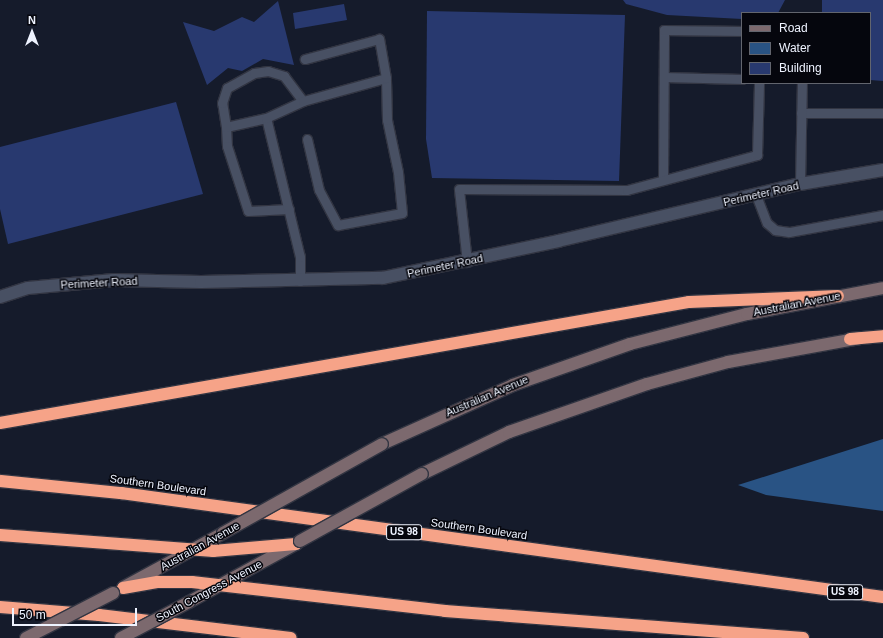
<!DOCTYPE html>
<style>
body{margin:0}
#map{position:relative;width:883px;height:638px;overflow:hidden;background:#151b2b;font-family:Arial,sans-serif}
div>[style]{position:absolute}
[style*='--x']{left:calc(var(--x)*1px);top:calc(var(--y)*1px);width:calc(var(--w)*1px);rotate:calc(var(--a)*1deg)}
.water>*{inset:0;background:#295384}
.building>*{inset:0;background:#28396f}
.roads{filter:drop-shadow(1px 0 #323542) drop-shadow(-1px 0 #323542) drop-shadow(0 1px #323542) drop-shadow(0 -1px #323542)}
.lane>*{height:9px;margin:-4.5px;padding:0 4.5px;transform-origin:4.5px;border-radius:4.5px;background:#485063}
.street>*{height:12px;margin:-6px;padding:0 6px;transform-origin:6px;border-radius:6px;background:#485063}
.secondary>*{height:12px;margin:-6px;padding:0 6px;transform-origin:6px;border-radius:6px;background:#7c696e}
.highway>*{height:12px;margin:-6px;padding:0 6px;transform-origin:6px;border-radius:6px;background:#f6a388}
.bridges{filter:drop-shadow(1px 0 #323542) drop-shadow(-1px 0 #323542) drop-shadow(0 1px #323542) drop-shadow(0 -1px #323542)}
.secondary-bridge>*{height:12px;margin:-6px;padding:0 6px;transform-origin:6px;border-radius:6px;background:#7c696e}
span{translate:-50% -50%;white-space:nowrap;text-align:center;line-height:1.15;-webkit-text-stroke:3px #05060d;paint-order:stroke}
.shield-label span{padding:1px 3px;background:#05060d;border:1px solid;border-radius:3px;-webkit-text-stroke-width:0}
.shield-label{font-size:10px;color:#eef3ff;font-weight:700}
.street-label{font-size:11px;color:#eef3ff}
.legend{position:absolute;left:741px;top:12px;width:130px;height:72px;box-sizing:border-box;background:#05060d;border:1px solid #62656e;margin:0;padding:5px 7px;list-style:none;font-size:12px;color:#eef3ff}
.legend li{display:flex;align-items:center;gap:8px;height:20px}
.legend b{width:20px;border:1px solid #62656e}
.north{position:absolute;left:12px;top:12px;width:40px;height:40px;-webkit-text-stroke:3px #05060d;paint-order:stroke;rotate:0deg;font-size:11px;font-weight:700;line-height:16px;text-align:center;color:#eef3ff}
.north::after{content:'';display:block;margin:auto;width:14px;height:18px;background:#eef3ff;clip-path:polygon(50% 0,100% 100%,50% 72%,0 100%)}
.scale{position:absolute;left:12px;top:608px;width:125px;height:18px;box-sizing:border-box;border:2px solid #eef3ff;border-top:0;padding-left:5px;font-size:12px;line-height:14px;white-space:nowrap;color:#eef3ff;-webkit-text-stroke:3px #05060d;paint-order:stroke}
</style>
<div id="map">
<div class="water">
<div style="clip-path:polygon(883px 439px,883px 511px,766px 495px,738px 485px)"></div>
</div>
<div class="building">
<div style="clip-path:polygon(623px 0,785px 0,778px 13px,742px 13px,742px 19px,667px 15px,626px 4px)"></div>
<div style="clip-path:polygon(822px 0,883px 0,883px 81px,870px 80px,870px 13px,822px 13px)"></div>
<div style="clip-path:polygon(278px 1px,294px 65px,263px 59px,242px 71px,228px 68px,207px 85px,183px 22px,214px 31px,242px 17px,254px 22px)"></div>
<div style="clip-path:polygon(344px 4px,347px 20px,295px 29px,293px 13px)"></div>
<div style="clip-path:polygon(427px 11px,625px 15px,619px 181px,432px 178px,426px 139px)"></div>
<div style="clip-path:polygon(176px 102px,203px 194px,8px 244px,0 209px,0 147px)"></div>
</div>
<div class="roads">
<div class="lane">
<div style="--x:664;--y:77;--w:78;--a:1.5"></div>
<div style="--x:801;--y:113;--w:82;--a:0"></div>
<div style="--x:266;--y:118;--w:41;--a:167.3"></div>
<div style="--x:226;--y:127;--w:19;--a:87"></div>
<div style="--x:227;--y:146;--w:68;--a:72.1"></div>
<div style="--x:248;--y:211;--w:41;--a:-2.8"></div>
<div style="--x:226;--y:127;--w:24;--a:-99"></div>
<div style="--x:222;--y:103;--w:16;--a:-72"></div>
<div style="--x:227;--y:88;--w:31;--a:-29"></div>
<div style="--x:254;--y:73;--w:14;--a:-8"></div>
<div style="--x:268;--y:71;--w:17;--a:17"></div>
<div style="--x:284;--y:76;--w:31;--a:53"></div>
<div style="--x:307;--y:139;--w:52;--a:76.8"></div>
<div style="--x:319;--y:190;--w:40;--a:62"></div>
<div style="--x:338;--y:225;--w:65;--a:-10.6"></div>
<div style="--x:402;--y:213;--w:41;--a:-95.6"></div>
<div style="--x:398;--y:172;--w:53;--a:-101.9"></div>
<div style="--x:387;--y:120;--w:42;--a:-91.4"></div>
<div style="--x:663;--y:180;--w:150;--a:-89.6"></div>
<div style="--x:664;--y:30;--w:78;--a:0.7"></div>
<div style="--x:800;--y:184;--w:101;--a:-88.9"></div>
<div style="--x:756;--y:195;--w:30;--a:69"></div>
<div style="--x:767;--y:223;--w:11;--a:41"></div>
<div style="--x:775;--y:230;--w:14;--a:8"></div>
<div style="--x:789;--y:232;--w:96;--a:-10.3"></div>
<div style="--x:467;--y:262;--w:73;--a:-96.3"></div>
<div style="--x:459;--y:189;--w:168;--a:0.3"></div>
<div style="--x:627;--y:190;--w:135;--a:-15.1"></div>
<div style="--x:757;--y:155;--w:72;--a:-88.4"></div>
<div style="--x:300;--y:281;--w:24;--a:-90"></div>
<div style="--x:300;--y:257;--w:143;--a:-103.7"></div>
<div style="--x:266;--y:118;--w:41;--a:-24.7"></div>
<div style="--x:303;--y:101;--w:86;--a:-15.5"></div>
<div style="--x:386;--y:78;--w:40;--a:-100"></div>
<div style="--x:379;--y:39;--w:77;--a:164.9"></div>
</div>
<div class="street">
<div style="--x:0;--y:297;--w:29;--a:-18"></div>
<div style="--x:28;--y:288;--w:86;--a:-5.3"></div>
<div style="--x:114;--y:280;--w:87;--a:1.3"></div>
<div style="--x:201;--y:282;--w:182;--a:-1.3"></div>
<div style="--x:383;--y:278;--w:179;--a:-11.9"></div>
<div style="--x:558;--y:241;--w:249;--a:-13.3"></div>
<div style="--x:800;--y:184;--w:84;--a:-9.6"></div>
</div>
<div class="secondary">
<div style="--x:382;--y:444;--w:144;--a:-24.2"></div>
<div style="--x:513;--y:385;--w:124;--a:-19.3"></div>
<div style="--x:630;--y:344;--w:121;--a:-14.4"></div>
<div style="--x:747;--y:314;--w:138;--a:-10.8"></div>
<div style="--x:422;--y:474;--w:97;--a:-25.8"></div>
<div style="--x:509;--y:432;--w:146;--a:-19.2"></div>
<div style="--x:647;--y:384;--w:84;--a:-15.2"></div>
<div style="--x:728;--y:362;--w:134;--a:-10.3"></div>
<div style="--x:124;--y:587;--w:113;--a:-28.6"></div>
<div style="--x:189;--y:602;--w:123;--a:-28.6"></div>
</div>
<div class="highway">
<div style="--x:850;--y:339;--w:33;--a:-5"></div>
<div style="--x:0;--y:423;--w:700;--a:-9.96"></div>
<div style="--x:689;--y:302;--w:149;--a:-2.3"></div>
<div style="--x:0;--y:481;--w:122;--a:5.7"></div>
<div style="--x:121;--y:493;--w:769;--a:7.77"></div>
<div style="--x:0;--y:535;--w:214;--a:4.3"></div>
<div style="--x:213;--y:551;--w:83;--a:-4.8"></div>
<div style="--x:123;--y:588;--w:36;--a:-10"></div>
<div style="--x:158;--y:582;--w:34;--a:0"></div>
<div style="--x:192;--y:582;--w:255;--a:6.5"></div>
<div style="--x:445;--y:611;--w:359;--a:4.3"></div>
<div style="--x:0;--y:607;--w:99;--a:4.6"></div>
<div style="--x:99;--y:615;--w:193;--a:6.8"></div>
</div>
</div>
<div class="bridges">
<div class="secondary-bridge">
<div style="--x:223;--y:533;--w:182;--a:-29.2"></div>
<div style="--x:300;--y:541;--w:139;--a:-28.8"></div>
<div style="--x:26;--y:638;--w:98;--a:-27.3"></div>
<div style="--x:121;--y:638;--w:77;--a:-27.9"></div>
</div>
</div>
<div class="shield-label">
<span style="left:404px;top:532px">US 98</span>
<span style="left:845px;top:592px">US 98</span>
</div>
<div class="street-label">
<span style="left:761px;top:194px;rotate:-13deg">Perimeter Road</span>
<span style="left:445px;top:266px;rotate:-12deg">Perimeter Road</span>
<span style="left:99px;top:283px;rotate:-3deg">Perimeter Road</span>
<span style="left:797px;top:304px;rotate:-11deg">Australian Avenue</span>
<span style="left:487px;top:396px;rotate:-23deg">Australian Avenue</span>
<span style="left:158px;top:485px;rotate:8deg">Southern Boulevard</span>
<span style="left:479px;top:529px;rotate:8deg">Southern Boulevard</span>
<span style="left:200px;top:546px;rotate:-29deg">Australian Avenue</span>
<span style="left:209px;top:591px;rotate:-28deg">South Congress Avenue</span>
</div>
<ul class="legend">
<li><b style="height:5px;background:#7c696e"></b>Road</li>
<li><b style="height:11px;background:#295384"></b>Water</li>
<li><b style="height:11px;background:#28396f"></b>Building</li>
</ul>
<div class="north">N</div>
<div class="scale">50 m</div>
</div>
